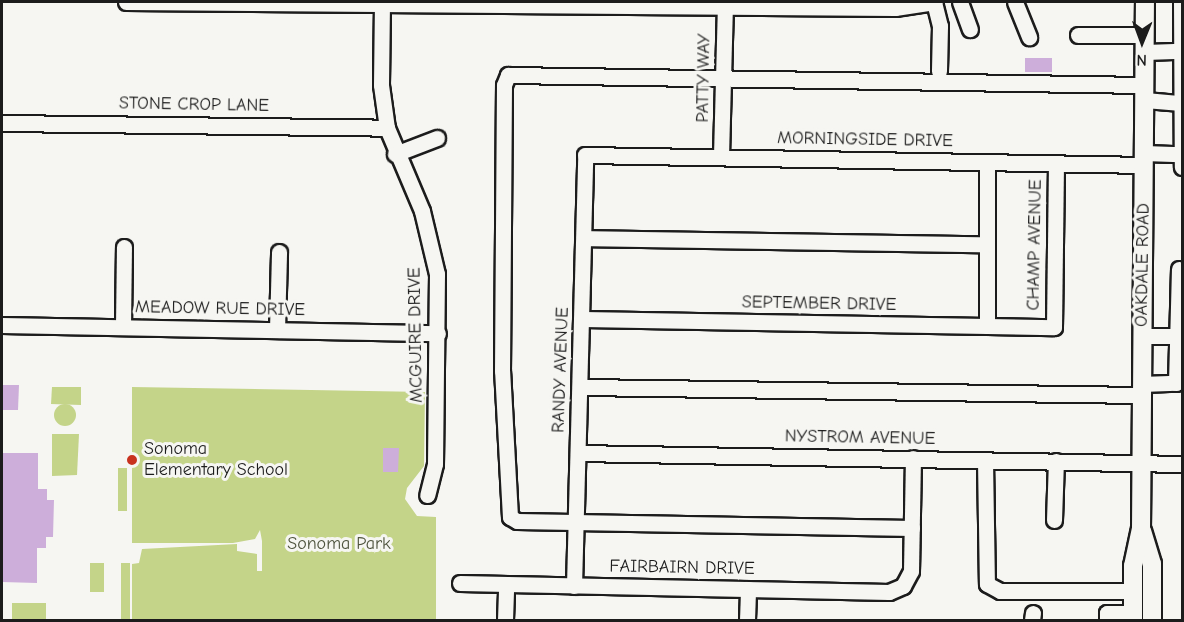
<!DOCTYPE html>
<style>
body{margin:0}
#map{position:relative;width:1184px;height:622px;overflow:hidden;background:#f6f6f2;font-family:"Comic Neue",sans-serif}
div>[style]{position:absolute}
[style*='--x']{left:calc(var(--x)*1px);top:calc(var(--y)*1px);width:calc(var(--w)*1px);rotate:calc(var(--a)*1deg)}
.green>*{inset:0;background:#c4d489}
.round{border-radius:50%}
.building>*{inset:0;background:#cdaeda}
.roads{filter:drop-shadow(2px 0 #1c1c1c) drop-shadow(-2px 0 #1c1c1c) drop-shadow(0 2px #1c1c1c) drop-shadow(0 -2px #1c1c1c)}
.minor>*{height:15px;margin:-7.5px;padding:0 7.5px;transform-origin:7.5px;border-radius:7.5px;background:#f6f6f2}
.major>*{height:18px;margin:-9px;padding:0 9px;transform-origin:9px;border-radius:9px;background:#f6f6f2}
.dots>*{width:16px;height:16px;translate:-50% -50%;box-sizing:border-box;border:3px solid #f6f6f2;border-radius:50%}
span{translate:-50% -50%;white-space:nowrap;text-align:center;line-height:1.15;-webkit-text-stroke:6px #f6f6f2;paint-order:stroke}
.street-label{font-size:18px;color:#1c1c1c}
.poi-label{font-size:18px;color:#1c1c1c}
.left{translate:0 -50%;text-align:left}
.park-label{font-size:18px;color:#4e533d}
.frame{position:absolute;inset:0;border:3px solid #1c1c1c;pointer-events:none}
.north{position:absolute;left:1112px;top:12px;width:60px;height:60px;-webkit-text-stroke:4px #f6f6f2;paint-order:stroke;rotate:181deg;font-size:16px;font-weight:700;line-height:24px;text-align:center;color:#1c1c1c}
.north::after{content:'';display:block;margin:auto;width:21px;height:27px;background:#1c1c1c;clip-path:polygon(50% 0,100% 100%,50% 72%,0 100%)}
</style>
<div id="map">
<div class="green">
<div style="clip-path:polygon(52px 387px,81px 387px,81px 405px,51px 404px)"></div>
<div style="clip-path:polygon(132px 387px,425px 392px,424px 466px,407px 488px,405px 499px,417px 516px,436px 517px,436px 620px,132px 620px,132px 564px,139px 563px,142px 549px,237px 544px,237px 551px,257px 554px,257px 571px,262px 571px,262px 541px,260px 530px,255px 539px,233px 543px,132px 543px)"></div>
<div class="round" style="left:54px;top:404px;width:22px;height:22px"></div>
<div style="clip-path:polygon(52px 434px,79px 434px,77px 475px,52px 476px)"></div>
<div style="clip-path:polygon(118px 468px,127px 468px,127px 511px,118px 511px)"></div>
<div style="clip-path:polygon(90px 563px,104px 563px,104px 592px,90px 592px)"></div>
<div style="clip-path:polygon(121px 563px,130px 563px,130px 620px,121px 620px)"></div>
<div style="clip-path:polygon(12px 603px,46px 603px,46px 620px,12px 620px)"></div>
</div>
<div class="building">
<div style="clip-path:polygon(1025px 58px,1052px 58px,1052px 72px,1025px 72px)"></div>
<div style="clip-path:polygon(2px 385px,19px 385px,18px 410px,2px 410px)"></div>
<div style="clip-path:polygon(383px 448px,399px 448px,398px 472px,383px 472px)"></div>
<div style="clip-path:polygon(2px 453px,38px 453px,38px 489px,47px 489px,47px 500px,54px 500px,53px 537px,46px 537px,46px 548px,37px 548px,37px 583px,2px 582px)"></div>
</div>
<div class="roads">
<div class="minor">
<div style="--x:126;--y:2;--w:769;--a:0.45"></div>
<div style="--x:895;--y:8;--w:40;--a:-8.5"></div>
<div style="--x:382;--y:2;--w:83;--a:90.7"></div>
<div style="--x:381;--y:85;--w:43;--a:82.1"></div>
<div style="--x:387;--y:128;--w:90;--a:67.1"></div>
<div style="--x:422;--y:211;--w:65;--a:76.6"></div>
<div style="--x:437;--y:274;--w:190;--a:90.6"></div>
<div style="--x:435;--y:464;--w:32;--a:104"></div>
<div style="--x:934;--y:2;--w:25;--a:76"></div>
<div style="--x:940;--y:26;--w:45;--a:91.3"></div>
<div style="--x:960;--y:2;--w:29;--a:70"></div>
<div style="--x:1015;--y:2;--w:38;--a:68"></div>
<div style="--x:1181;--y:2;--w:165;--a:89.7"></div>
<div style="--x:1078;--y:35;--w:67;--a:0"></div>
<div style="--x:1145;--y:52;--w:36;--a:-2"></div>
<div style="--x:1145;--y:100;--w:36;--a:5"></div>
<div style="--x:2;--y:123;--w:385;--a:0.7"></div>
<div style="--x:1144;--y:153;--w:36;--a:2"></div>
<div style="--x:395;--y:154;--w:45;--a:-20.9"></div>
<div style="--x:721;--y:156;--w:154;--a:-88.5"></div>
<div style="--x:987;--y:162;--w:164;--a:90"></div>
<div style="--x:584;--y:238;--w:403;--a:0.9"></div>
<div style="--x:583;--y:319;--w:471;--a:1"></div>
<div style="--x:1054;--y:327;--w:164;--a:-89.3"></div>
<div style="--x:2;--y:325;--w:436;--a:1.1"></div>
<div style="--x:123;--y:327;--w:80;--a:-89.3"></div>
<div style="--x:277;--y:330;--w:78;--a:-88.5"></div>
<div style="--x:1142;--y:336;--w:35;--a:0"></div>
<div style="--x:1141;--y:384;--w:35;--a:-2"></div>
<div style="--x:1176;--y:383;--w:114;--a:-88.5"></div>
<div style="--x:582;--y:387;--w:559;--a:0.82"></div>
<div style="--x:578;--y:453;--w:604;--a:1.04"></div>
<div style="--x:985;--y:460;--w:124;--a:89.1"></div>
<div style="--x:987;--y:584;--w:15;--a:28"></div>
<div style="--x:1000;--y:591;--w:133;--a:0"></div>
<div style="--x:1054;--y:520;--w:59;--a:-88.1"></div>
<div style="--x:912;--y:528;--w:395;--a:-179"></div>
<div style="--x:517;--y:521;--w:8;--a:-150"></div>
<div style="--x:510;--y:517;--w:146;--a:-93.1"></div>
<div style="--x:502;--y:371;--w:286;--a:-89.6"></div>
<div style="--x:504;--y:85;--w:11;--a:-68"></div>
<div style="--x:508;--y:75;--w:637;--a:0.9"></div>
<div style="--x:460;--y:583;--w:429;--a:1.2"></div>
<div style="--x:889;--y:592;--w:15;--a:-23"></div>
<div style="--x:903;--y:586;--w:17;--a:-62"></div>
<div style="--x:911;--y:571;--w:113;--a:-89"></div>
<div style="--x:574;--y:586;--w:431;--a:-88.5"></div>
<div style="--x:585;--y:155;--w:559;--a:1.02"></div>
<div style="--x:505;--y:620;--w:36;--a:-88"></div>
<div style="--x:747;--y:620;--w:31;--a:-88"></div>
<div style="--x:1032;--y:620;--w:7;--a:-82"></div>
<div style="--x:1107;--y:620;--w:7;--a:-90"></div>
<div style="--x:1107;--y:613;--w:26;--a:0"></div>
</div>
<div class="major">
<div style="--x:1142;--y:531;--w:34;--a:73"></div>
<div style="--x:1152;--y:564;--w:56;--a:90"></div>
<div style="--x:1133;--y:620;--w:54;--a:-90"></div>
<div style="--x:1133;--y:566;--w:38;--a:-78"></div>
<div style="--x:1141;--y:529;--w:527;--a:-89.57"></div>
</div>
</div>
<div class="dots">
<div style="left:132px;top:460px;background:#c8321e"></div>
</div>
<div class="street-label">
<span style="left:704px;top:78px;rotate:-89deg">PATTY WAY</span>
<span style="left:194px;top:105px;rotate:1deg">STONE CROP LANE</span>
<span style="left:865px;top:140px;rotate:1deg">MORNINGSIDE DRIVE</span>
<span style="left:1035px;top:245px;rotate:-89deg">CHAMP AVENUE</span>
<span style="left:1143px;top:265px;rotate:-89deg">OAKDALE ROAD</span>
<span style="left:819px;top:304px;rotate:1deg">SEPTEMBER DRIVE</span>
<span style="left:220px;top:309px;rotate:1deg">MEADOW RUE DRIVE</span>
<span style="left:416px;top:335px;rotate:-91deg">MCGUIRE DRIVE</span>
<span style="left:561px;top:370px;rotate:-88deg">RANDY AVENUE</span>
<span style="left:860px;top:438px;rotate:1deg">NYSTROM AVENUE</span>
<span style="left:682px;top:568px;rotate:1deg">FAIRBAIRN DRIVE</span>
</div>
<div class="poi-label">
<span class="left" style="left:144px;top:460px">Sonoma<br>Elementary School</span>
</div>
<div class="park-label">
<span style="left:339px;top:544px">Sonoma Park</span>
</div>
<div class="frame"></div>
<div class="north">N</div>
</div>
